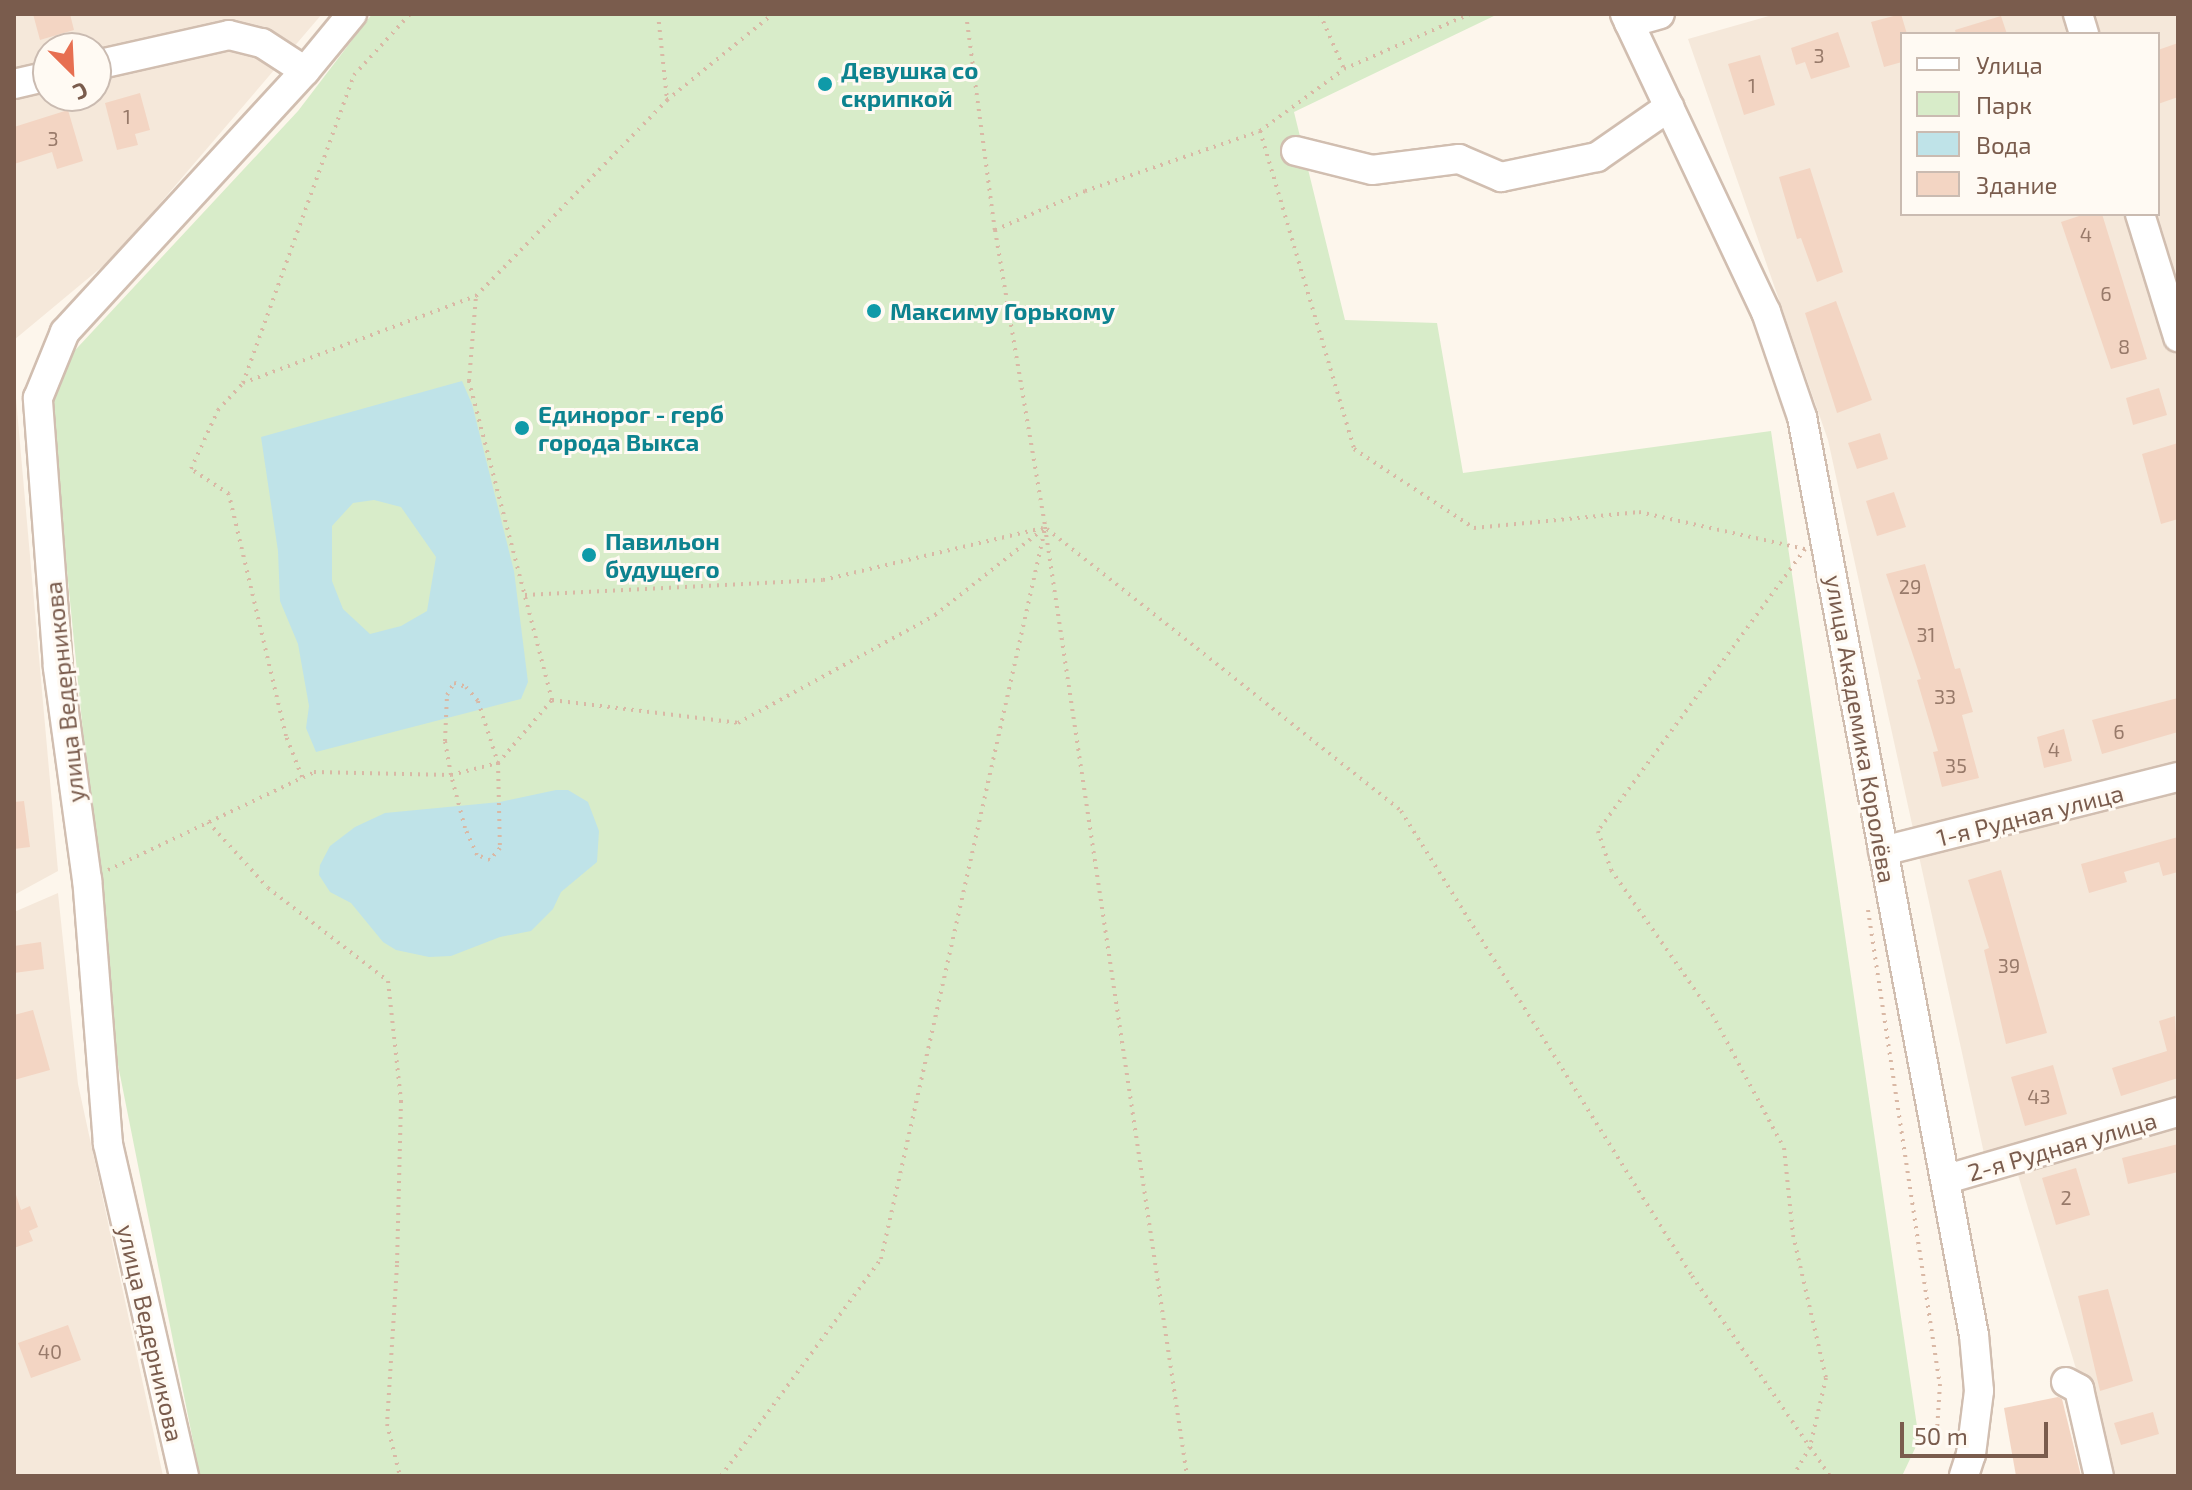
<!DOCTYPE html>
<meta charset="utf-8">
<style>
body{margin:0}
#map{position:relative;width:2192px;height:1490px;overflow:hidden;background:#fdf6ec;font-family:"Exo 2",sans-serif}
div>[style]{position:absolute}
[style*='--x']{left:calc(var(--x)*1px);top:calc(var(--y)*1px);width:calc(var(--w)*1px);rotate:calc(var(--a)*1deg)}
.residential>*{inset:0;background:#f5e8da}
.green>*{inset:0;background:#d8ecc9}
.water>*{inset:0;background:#bfe3e8}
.building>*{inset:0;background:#f3d5c3}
.path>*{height:4px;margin-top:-2px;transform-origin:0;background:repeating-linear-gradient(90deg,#d9b8a5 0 2px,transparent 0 8px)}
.roads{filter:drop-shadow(2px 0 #d1beb0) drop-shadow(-2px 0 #d1beb0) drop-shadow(0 2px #d1beb0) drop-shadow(0 -2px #d1beb0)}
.minor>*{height:28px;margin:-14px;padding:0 14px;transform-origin:14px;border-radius:14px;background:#fff}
.dots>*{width:22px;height:22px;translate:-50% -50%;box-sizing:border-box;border:4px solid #fffaf3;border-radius:50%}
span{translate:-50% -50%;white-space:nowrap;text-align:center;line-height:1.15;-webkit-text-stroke:6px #fffaf3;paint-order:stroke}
.number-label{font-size:20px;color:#987a6a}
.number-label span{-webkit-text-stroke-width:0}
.culture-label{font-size:24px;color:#0d838f;font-weight:700}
.left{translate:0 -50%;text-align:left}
.street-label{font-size:24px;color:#7a5c4d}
.frame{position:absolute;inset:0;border:16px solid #7a5c4d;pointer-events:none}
.legend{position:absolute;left:1900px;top:32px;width:260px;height:184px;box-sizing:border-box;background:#fffaf3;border:2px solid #cabbb1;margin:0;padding:10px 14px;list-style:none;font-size:24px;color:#7a5c4d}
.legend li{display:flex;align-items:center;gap:16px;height:40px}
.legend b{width:40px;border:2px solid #cabbb1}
.north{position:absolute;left:32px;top:32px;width:80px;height:80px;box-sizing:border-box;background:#fffaf3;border:2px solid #cabbb1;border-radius:50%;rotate:156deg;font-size:22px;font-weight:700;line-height:32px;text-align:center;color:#7a5c4d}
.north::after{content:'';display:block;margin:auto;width:28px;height:36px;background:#e76f51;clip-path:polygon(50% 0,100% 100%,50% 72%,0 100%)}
.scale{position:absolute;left:1900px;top:1422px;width:148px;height:36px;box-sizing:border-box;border:4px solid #7a5c4d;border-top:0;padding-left:10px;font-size:24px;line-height:28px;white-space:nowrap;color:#7a5c4d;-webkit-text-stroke:6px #fffaf3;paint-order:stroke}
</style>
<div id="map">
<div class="residential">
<div style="clip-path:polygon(evenodd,14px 14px,322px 14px,115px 256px,14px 340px,14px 14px,48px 48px,96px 48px,96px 96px,48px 96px,48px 48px)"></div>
<div style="clip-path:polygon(evenodd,1776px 14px,2178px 14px,2178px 1101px,1985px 1158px,1828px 440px,1688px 39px,1776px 14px,1902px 34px,2158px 34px,2158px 214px,1902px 214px,1902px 34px)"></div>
<div style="clip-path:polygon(14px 376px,58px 871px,14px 895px)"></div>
<div style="clip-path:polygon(58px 893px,78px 1084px,163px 1476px,14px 1476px,14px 912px)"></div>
<div style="clip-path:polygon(2178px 1124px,2178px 1476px,2108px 1476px,2016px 1168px)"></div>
</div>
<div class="green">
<div style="clip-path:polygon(372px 14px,1498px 14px,1294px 112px,1345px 320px,1437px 323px,1463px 473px,1771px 431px,1919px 1440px,1902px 1476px,200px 1476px,114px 1045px,51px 409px,65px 361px,298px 111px)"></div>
</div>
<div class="water">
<div style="clip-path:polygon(evenodd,462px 381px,472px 404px,514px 571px,528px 682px,521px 699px,316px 752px,306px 728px,309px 706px,298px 644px,280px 601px,278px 551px,261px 437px,462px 381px,374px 500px,401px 507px,436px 557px,427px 611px,401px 626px,370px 634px,343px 609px,332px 581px,332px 526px,353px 503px,374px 500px)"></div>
<div style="clip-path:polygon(556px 790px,568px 790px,588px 802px,599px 831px,597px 862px,561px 892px,553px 909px,531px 931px,500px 937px,451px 956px,429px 957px,396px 950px,383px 942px,351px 903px,330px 892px,319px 875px,320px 865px,330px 846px,355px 827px,385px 813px,500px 802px)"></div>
</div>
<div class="building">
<div style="clip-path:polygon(33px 14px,70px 14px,74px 30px,40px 40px)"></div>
<div style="clip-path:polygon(1901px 14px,1907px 34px,1902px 34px,1902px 62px,1884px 67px,1871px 22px)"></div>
<div style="clip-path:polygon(2001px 16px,2007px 34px,1956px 34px,1955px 30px)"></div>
<div style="clip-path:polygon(1838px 32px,1850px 67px,1811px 79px,1805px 62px,1796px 65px,1791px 48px)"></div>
<div style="clip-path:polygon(2178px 43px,2178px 97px,2158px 104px,2158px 50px)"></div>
<div style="clip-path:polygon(1760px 55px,1775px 105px,1744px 115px,1728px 64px)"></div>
<div style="clip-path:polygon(140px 93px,150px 130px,135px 134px,138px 145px,117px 150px,105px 103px)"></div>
<div style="clip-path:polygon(68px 110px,83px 161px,57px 169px,52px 152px,14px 164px,14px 127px)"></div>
<div style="clip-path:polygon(1810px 168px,1843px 272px,1817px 282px,1801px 238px,1797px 239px,1779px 177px)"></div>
<div style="clip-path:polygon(2085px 214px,2102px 214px,2147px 359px,2111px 369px,2061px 222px)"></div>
<div style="clip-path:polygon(1836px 301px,1872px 400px,1837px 413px,1805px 313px)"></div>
<div style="clip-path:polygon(2159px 388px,2167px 415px,2133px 425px,2126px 398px)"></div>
<div style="clip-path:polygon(1880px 433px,1888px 459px,1857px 469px,1848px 443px)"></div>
<div style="clip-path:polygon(2178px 443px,2178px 519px,2161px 524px,2142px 454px)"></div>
<div style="clip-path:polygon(1894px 492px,1906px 527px,1877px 536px,1866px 501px)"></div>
<div style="clip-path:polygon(1925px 564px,1955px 669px,1960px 668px,1973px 712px,1962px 715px,1979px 778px,1942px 787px,1933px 752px,1938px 751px,1917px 680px,1921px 679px,1886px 574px)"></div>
<div style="clip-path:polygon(2178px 698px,2178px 732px,2102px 754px,2092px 720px)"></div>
<div style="clip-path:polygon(2064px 729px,2072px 761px,2044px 768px,2037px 737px)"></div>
<div style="clip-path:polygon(24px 801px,30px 847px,14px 849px,14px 802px)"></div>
<div style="clip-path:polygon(2178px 837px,2178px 872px,2163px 876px,2159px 862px,2124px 872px,2127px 882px,2089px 893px,2081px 864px)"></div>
<div style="clip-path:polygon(2001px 870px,2047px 1033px,2006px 1044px,1984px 950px,1989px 948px,1968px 880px)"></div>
<div style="clip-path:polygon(41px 942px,44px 969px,14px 973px,14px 946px)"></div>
<div style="clip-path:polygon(33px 1010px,50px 1070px,14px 1080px,14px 1015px)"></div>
<div style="clip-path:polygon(2175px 1016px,2178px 1078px,2121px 1096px,2112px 1068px,2167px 1051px,2159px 1021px)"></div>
<div style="clip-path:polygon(2053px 1065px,2067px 1114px,2025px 1126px,2011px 1077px)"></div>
<div style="clip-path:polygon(2178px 1144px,2178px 1172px,2128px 1184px,2122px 1158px)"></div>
<div style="clip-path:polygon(2076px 1168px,2090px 1215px,2056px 1225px,2042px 1178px)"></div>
<div style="clip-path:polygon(16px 1195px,21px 1210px,30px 1206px,38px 1227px,29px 1231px,33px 1241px,14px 1248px)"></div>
<div style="clip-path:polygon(2108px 1289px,2133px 1381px,2100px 1391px,2078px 1296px)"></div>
<div style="clip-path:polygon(68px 1325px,81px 1360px,31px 1378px,18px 1343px)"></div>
<div style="clip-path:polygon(2058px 1397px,2062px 1399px,2081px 1476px,2016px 1476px,2004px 1408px)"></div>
<div style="clip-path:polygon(2153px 1412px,2159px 1434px,2121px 1445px,2114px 1423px)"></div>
</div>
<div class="path">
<div style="--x:658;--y:14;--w:86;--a:84"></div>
<div style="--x:966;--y:14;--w:218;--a:82.4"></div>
<div style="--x:995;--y:230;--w:301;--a:80.4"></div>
<div style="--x:1045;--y:527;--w:960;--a:81.49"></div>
<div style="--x:1320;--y:14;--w:60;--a:66.4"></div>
<div style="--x:1260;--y:131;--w:332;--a:73.5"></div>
<div style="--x:1354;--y:449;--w:144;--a:33.4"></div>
<div style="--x:1474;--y:528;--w:166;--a:-5.5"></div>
<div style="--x:1639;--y:512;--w:170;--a:12.6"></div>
<div style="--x:1805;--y:549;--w:350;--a:126.3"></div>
<div style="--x:1598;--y:831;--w:41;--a:71.6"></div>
<div style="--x:1611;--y:870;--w:176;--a:55"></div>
<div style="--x:1712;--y:1014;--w:152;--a:61.8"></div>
<div style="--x:1784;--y:1148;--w:87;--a:84.1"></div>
<div style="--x:1793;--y:1235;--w:147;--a:77"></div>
<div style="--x:1826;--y:1378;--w:71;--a:103.1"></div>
<div style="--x:1810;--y:1447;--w:34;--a:120"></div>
<div style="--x:995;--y:230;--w:98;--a:-23.4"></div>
<div style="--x:1085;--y:191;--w:185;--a:-18.9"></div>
<div style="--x:1260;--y:131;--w:104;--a:-36.4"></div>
<div style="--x:1344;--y:69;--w:137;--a:-23.6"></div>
<div style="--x:243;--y:383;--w:249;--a:-20.5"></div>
<div style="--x:1047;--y:529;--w:453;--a:38.5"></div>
<div style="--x:1401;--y:811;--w:549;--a:57.96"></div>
<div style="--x:1692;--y:1276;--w:243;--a:55.4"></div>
<div style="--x:525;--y:595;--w:298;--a:-2.9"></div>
<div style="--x:823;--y:580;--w:226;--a:-13.3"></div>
<div style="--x:454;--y:683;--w:13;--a:18"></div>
<div style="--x:466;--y:687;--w:18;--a:49"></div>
<div style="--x:478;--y:701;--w:65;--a:72.1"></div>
<div style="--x:498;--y:763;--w:85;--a:88.7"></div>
<div style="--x:500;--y:848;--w:16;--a:130"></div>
<div style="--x:490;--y:860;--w:14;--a:-159"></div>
<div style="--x:477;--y:855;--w:30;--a:-114"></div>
<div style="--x:465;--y:828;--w:55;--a:-104.8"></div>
<div style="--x:451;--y:775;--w:35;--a:-100"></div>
<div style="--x:445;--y:741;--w:46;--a:-87.5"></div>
<div style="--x:447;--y:695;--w:14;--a:-60"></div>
<div style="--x:552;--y:700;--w:187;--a:7"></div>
<div style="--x:738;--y:723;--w:225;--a:-28.7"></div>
<div style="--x:935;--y:615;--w:138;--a:-38.5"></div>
<div style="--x:302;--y:777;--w:44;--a:-111.3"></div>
<div style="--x:286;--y:736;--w:249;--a:-103.3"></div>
<div style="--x:229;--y:494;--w:45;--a:-146.7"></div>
<div style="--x:191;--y:469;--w:65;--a:-65.4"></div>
<div style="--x:218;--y:410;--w:37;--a:-47"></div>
<div style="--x:243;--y:383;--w:327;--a:-70.2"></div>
<div style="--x:354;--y:75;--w:83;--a:-47.4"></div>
<div style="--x:208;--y:822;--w:89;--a:47.7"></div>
<div style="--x:268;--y:888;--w:152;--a:37.8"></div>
<div style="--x:388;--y:981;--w:121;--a:83.8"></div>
<div style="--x:401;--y:1101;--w:164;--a:91.4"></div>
<div style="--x:397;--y:1265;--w:159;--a:93.6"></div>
<div style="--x:387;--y:1424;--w:54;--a:76"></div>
<div style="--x:108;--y:870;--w:228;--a:-25.4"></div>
<div style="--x:314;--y:772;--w:137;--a:1.3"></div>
<div style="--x:451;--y:775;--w:49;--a:-14.3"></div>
<div style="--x:498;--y:763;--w:83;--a:-49.4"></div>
<div style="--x:552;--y:700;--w:330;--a:-104.6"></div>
<div style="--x:469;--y:381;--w:85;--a:-85.3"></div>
<div style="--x:476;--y:296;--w:274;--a:-45.7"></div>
<div style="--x:667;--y:100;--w:136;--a:-39.1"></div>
<div style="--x:1868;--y:910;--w:479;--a:81.4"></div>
<div style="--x:1940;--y:1384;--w:62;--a:93.7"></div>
<div style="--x:721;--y:1476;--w:270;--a:-53.6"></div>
<div style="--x:881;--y:1259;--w:748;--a:-77.34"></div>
</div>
<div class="roads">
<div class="minor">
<div style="--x:1625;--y:14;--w:330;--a:64.7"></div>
<div style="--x:1766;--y:312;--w:111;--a:71.1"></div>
<div style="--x:1802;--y:417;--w:934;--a:79.39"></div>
<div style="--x:1974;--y:1335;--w:56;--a:84.9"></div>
<div style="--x:1979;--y:1391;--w:64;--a:97.2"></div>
<div style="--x:1971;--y:1454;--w:23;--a:108"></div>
<div style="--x:2078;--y:14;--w:21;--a:73"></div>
<div style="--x:1629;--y:23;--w:32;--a:-16"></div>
<div style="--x:96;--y:65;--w:136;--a:-12.7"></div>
<div style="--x:229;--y:35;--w:34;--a:14"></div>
<div style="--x:262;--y:43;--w:51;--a:33.1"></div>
<div style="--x:14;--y:84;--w:35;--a:-13"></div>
<div style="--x:1296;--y:151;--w:78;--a:14"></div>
<div style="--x:1372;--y:170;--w:88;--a:-7.2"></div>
<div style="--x:1459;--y:159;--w:46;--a:23.2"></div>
<div style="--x:1501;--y:177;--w:98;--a:-11.8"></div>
<div style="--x:1597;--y:157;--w:88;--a:-34.8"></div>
<div style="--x:2140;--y:214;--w:129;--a:72.8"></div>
<div style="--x:1883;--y:851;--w:304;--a:-14.1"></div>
<div style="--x:1947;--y:1179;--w:241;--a:-16.2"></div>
<div style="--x:2066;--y:1382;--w:15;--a:28"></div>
<div style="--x:2079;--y:1389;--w:89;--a:77.1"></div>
<div style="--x:184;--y:1476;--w:341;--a:-102.9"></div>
<div style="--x:108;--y:1144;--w:265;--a:-94.5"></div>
<div style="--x:87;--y:880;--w:215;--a:-97.8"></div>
<div style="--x:58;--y:667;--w:270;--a:-94.3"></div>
<div style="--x:38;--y:398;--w:71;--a:-67.8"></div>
<div style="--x:65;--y:332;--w:355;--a:-47.4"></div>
<div style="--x:305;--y:71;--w:74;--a:-50.5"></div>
</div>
</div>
<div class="dots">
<div style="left:825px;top:84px;background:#0f9aa8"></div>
<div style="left:874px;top:311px;background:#0f9aa8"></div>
<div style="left:522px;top:428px;background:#0f9aa8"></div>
<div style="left:589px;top:555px;background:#0f9aa8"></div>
</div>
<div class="number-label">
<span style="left:1819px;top:55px">3</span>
<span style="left:1752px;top:85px">1</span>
<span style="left:127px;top:116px">1</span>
<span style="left:53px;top:138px">3</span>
<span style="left:2086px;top:234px">4</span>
<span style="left:2106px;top:293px">6</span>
<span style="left:2124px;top:346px">8</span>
<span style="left:1910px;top:586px">29</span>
<span style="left:1926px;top:634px">31</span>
<span style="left:1945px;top:696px">33</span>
<span style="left:2119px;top:731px">6</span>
<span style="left:2054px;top:749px">4</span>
<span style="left:1956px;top:765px">35</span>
<span style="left:2009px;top:965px">39</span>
<span style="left:2039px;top:1096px">43</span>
<span style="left:2066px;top:1197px">2</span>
<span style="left:50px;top:1351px">40</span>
</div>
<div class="culture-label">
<span class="left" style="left:841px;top:84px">Девушка со<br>скрипкой</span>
<span class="left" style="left:890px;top:311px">Максиму Горькому</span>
<span class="left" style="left:538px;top:428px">Единорог - герб<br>города Выкса</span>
<span class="left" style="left:605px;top:555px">Павильон<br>будущего</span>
</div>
<div class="street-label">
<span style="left:64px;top:692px;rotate:-96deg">улица Ведерникова</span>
<span style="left:1861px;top:729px;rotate:80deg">улица Академика Королёва</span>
<span style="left:2030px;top:815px;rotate:-14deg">1-я Рудная улица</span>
<span style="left:2062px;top:1146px;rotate:-16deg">2-я Рудная улица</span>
<span style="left:151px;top:1333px;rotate:77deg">улица Ведерникова</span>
</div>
<div class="frame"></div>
<ul class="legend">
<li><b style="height:10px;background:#fff"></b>Улица</li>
<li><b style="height:22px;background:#d8ecc9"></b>Парк</li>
<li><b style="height:22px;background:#bfe3e8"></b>Вода</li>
<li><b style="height:22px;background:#f3d5c3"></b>Здание</li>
</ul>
<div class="north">С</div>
<div class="scale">50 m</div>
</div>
